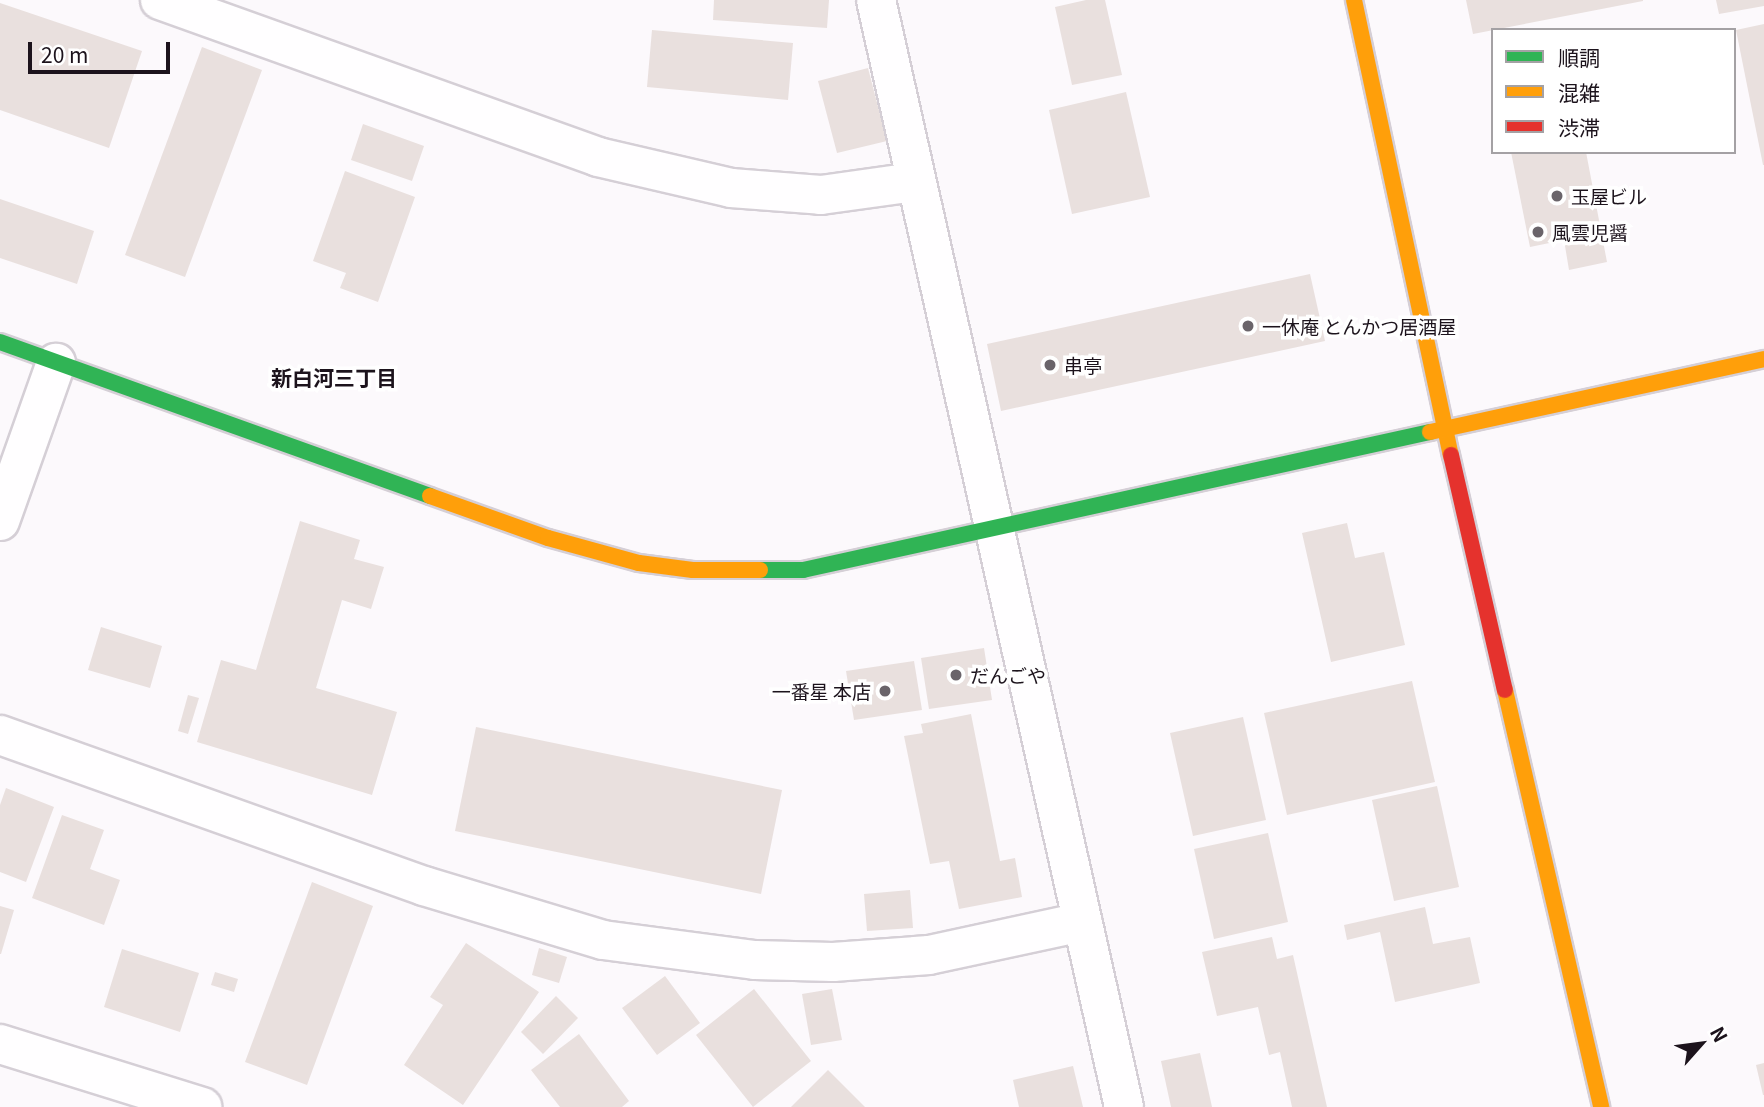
<!DOCTYPE html>
<meta charset="utf-8">
<style>
body{margin:0}
#map{position:relative;width:1764px;height:1107px;overflow:hidden;background:#fcf9fc;font-family:Georgia,"Noto Sans JP",serif}
div>[style]{position:absolute}
[style*='--x']{left:calc(var(--x)*1px);top:calc(var(--y)*1px);width:calc(var(--w)*1px);rotate:calc(var(--a)*1deg)}
.building>*{inset:0;background:#e9e0de}
.roads{filter:drop-shadow(2px 0 #d5cfd6) drop-shadow(-2px 0 #d5cfd6) drop-shadow(0 2px #d5cfd6) drop-shadow(0 -2px #d5cfd6)}
.street>*{height:38px;margin:-19px;padding:0 19px;transform-origin:19px;border-radius:19px;background:#fffeff}
.fast>*{height:16px;margin:-8px;padding:0 8px;transform-origin:8px;border-radius:8px;background:#30b455}
.slow>*{height:16px;margin:-8px;padding:0 8px;transform-origin:8px;border-radius:8px;background:#ff9f0a}
.jam>*{height:16px;margin:-8px;padding:0 8px;transform-origin:8px;border-radius:8px;background:#e5322d}
.dots>*{width:19px;height:19px;translate:-50% -50%;box-sizing:border-box;border:4px solid #fff;border-radius:50%}
span{translate:-50% -50%;white-space:nowrap;text-align:center;line-height:1.15;-webkit-text-stroke:7px #fff;paint-order:stroke}
.poi-label{font-size:19px;color:#1c131c}
.left{translate:0 -50%;text-align:left}
.right{translate:-100% -50%;text-align:right}
.neighbourhood-label{font-size:21px;color:#1c131c;font-weight:700}
.legend{position:absolute;left:1491px;top:28px;width:245px;height:126px;box-sizing:border-box;background:#fff;border:2px solid #a4a1a4;margin:0;padding:9px 12px;list-style:none;font-size:21px;color:#1c131c}
.legend li{display:flex;align-items:center;gap:14px;height:35px}
.legend b{width:35px;border:2px solid #a4a1a4}
.north{position:absolute;left:1666px;top:1009px;width:70px;height:70px;-webkit-text-stroke:5px #fff;paint-order:stroke;rotate:62deg;font-size:19px;font-weight:700;line-height:28px;text-align:center;color:#1c131c}
.north::after{content:'';display:block;margin:auto;width:24px;height:32px;background:#1c131c;clip-path:polygon(50% 0,100% 100%,50% 72%,0 100%)}
.scale{position:absolute;left:28px;top:42px;width:142px;height:32px;box-sizing:border-box;border:4px solid #1c131c;border-top:0;padding-left:9px;font-size:21px;line-height:24px;white-space:nowrap;color:#1c131c;-webkit-text-stroke:5px #fff;paint-order:stroke}
</style>
<div id="map">
<div class="building">
<div style="clip-path:polygon(714px 0,829px 0,827px 28px,713px 20px)"></div>
<div style="clip-path:polygon(1086px 0,1105px 0,1122px 75px,1072px 85px,1055px 7px)"></div>
<div style="clip-path:polygon(1466px 0,1643px 0,1643px 1px,1473px 34px)"></div>
<div style="clip-path:polygon(1716px 0,1764px 0,1764px 6px,1719px 14px)"></div>
<div style="clip-path:polygon(0 3px,142px 51px,109px 148px,0 110px)"></div>
<div style="clip-path:polygon(1764px 24px,1764px 165px,1763px 165px,1736px 30px)"></div>
<div style="clip-path:polygon(652px 30px,793px 43px,788px 100px,647px 87px)"></div>
<div style="clip-path:polygon(202px 47px,262px 70px,185px 277px,125px 255px)"></div>
<div style="clip-path:polygon(868px 68px,887px 141px,837px 153px,818px 81px)"></div>
<div style="clip-path:polygon(1126px 92px,1150px 197px,1072px 214px,1049px 110px)"></div>
<div style="clip-path:polygon(363px 124px,424px 146px,412px 181px,351px 160px)"></div>
<div style="clip-path:polygon(1511px 152px,1586px 152px,1607px 262px,1569px 270px,1564px 240px,1530px 247px)"></div>
<div style="clip-path:polygon(345px 171px,415px 197px,378px 302px,340px 288px,346px 273px,313px 261px)"></div>
<div style="clip-path:polygon(0 199px,94px 231px,77px 284px,0 258px)"></div>
<div style="clip-path:polygon(1310px 274px,1325px 341px,1001px 411px,987px 344px)"></div>
<div style="clip-path:polygon(300px 521px,360px 540px,354px 559px,384px 567px,371px 609px,342px 600px,316px 688px,397px 712px,372px 795px,197px 742px,221px 660px,256px 670px)"></div>
<div style="clip-path:polygon(1347px 523px,1355px 558px,1384px 552px,1405px 645px,1331px 662px,1302px 533px)"></div>
<div style="clip-path:polygon(101px 627px,162px 646px,150px 688px,88px 670px)"></div>
<div style="clip-path:polygon(984px 648px,992px 700px,929px 709px,921px 658px)"></div>
<div style="clip-path:polygon(914px 661px,922px 710px,854px 720px,846px 671px)"></div>
<div style="clip-path:polygon(1412px 681px,1435px 782px,1287px 815px,1264px 713px)"></div>
<div style="clip-path:polygon(188px 695px,199px 698px,188px 734px,178px 731px)"></div>
<div style="clip-path:polygon(971px 714px,1000px 861px,1015px 858px,1022px 897px,959px 909px,949px 861px,930px 864px,904px 736px,923px 733px,921px 724px)"></div>
<div style="clip-path:polygon(1243px 717px,1266px 820px,1193px 836px,1170px 733px)"></div>
<div style="clip-path:polygon(476px 727px,782px 790px,761px 894px,455px 831px)"></div>
<div style="clip-path:polygon(1437px 786px,1459px 887px,1394px 901px,1372px 800px)"></div>
<div style="clip-path:polygon(6px 788px,54px 807px,26px 882px,0 872px,0 805px)"></div>
<div style="clip-path:polygon(62px 815px,104px 830px,90px 869px,120px 880px,104px 925px,32px 898px)"></div>
<div style="clip-path:polygon(1268px 833px,1288px 922px,1214px 939px,1194px 849px)"></div>
<div style="clip-path:polygon(312px 882px,373px 906px,307px 1085px,245px 1062px)"></div>
<div style="clip-path:polygon(910px 890px,913px 928px,867px 931px,864px 894px)"></div>
<div style="clip-path:polygon(0 906px,14px 910px,1px 954px,0 954px)"></div>
<div style="clip-path:polygon(1425px 907px,1433px 944px,1470px 937px,1480px 983px,1395px 1002px,1380px 932px,1347px 940px,1344px 925px)"></div>
<div style="clip-path:polygon(1272px 937px,1277px 959px,1293px 955px,1327px 1107px,1292px 1107px,1280px 1052px,1269px 1055px,1258px 1007px,1217px 1016px,1202px 952px)"></div>
<div style="clip-path:polygon(466px 943px,539px 992px,463px 1105px,404px 1065px,443px 1005px,430px 997px)"></div>
<div style="clip-path:polygon(539px 948px,567px 957px,559px 983px,532px 975px)"></div>
<div style="clip-path:polygon(122px 949px,199px 973px,180px 1032px,104px 1007px)"></div>
<div style="clip-path:polygon(215px 972px,238px 979px,234px 992px,211px 985px)"></div>
<div style="clip-path:polygon(665px 976px,700px 1023px,657px 1055px,622px 1008px)"></div>
<div style="clip-path:polygon(754px 989px,811px 1061px,753px 1107px,696px 1035px)"></div>
<div style="clip-path:polygon(832px 989px,842px 1040px,811px 1045px,802px 994px)"></div>
<div style="clip-path:polygon(556px 996px,578px 1018px,543px 1054px,521px 1032px)"></div>
<div style="clip-path:polygon(579px 1034px,629px 1101px,622px 1107px,560px 1107px,531px 1070px)"></div>
<div style="clip-path:polygon(1200px 1053px,1212px 1107px,1171px 1107px,1161px 1061px)"></div>
<div style="clip-path:polygon(1764px 1063px,1764px 1095px,1763px 1095px,1756px 1065px)"></div>
<div style="clip-path:polygon(1073px 1066px,1083px 1107px,1019px 1107px,1013px 1080px)"></div>
<div style="clip-path:polygon(828px 1070px,865px 1107px,791px 1107px)"></div>
</div>
<div class="roads">
<div class="street">
<div style="--x:160;--y:0;--w:465;--a:19.7"></div>
<div style="--x:598;--y:157;--w:137;--a:13.1"></div>
<div style="--x:731;--y:188;--w:90;--a:4.4"></div>
<div style="--x:821;--y:195;--w:95;--a:-7.9"></div>
<div style="--x:876;--y:0;--w:1134;--a:77.37"></div>
<div style="--x:0;--y:521;--w:168;--a:-70.5"></div>
<div style="--x:0;--y:735;--w:450;--a:19.6"></div>
<div style="--x:424;--y:886;--w:187;--a:16.8"></div>
<div style="--x:603;--y:940;--w:153;--a:7.5"></div>
<div style="--x:755;--y:960;--w:78;--a:1.5"></div>
<div style="--x:833;--y:962;--w:96;--a:-4.2"></div>
<div style="--x:929;--y:955;--w:157;--a:-12.2"></div>
<div style="--x:0;--y:1044;--w:212;--a:17.3"></div>
</div>
<div class="fast">
<div style="--x:0;--y:342;--w:457;--a:19.7"></div>
<div style="--x:760;--y:570;--w:43;--a:0"></div>
<div style="--x:803;--y:570;--w:642;--a:-12.41"></div>
</div>
<div class="slow">
<div style="--x:1354;--y:0;--w:465;--a:78"></div>
<div style="--x:1430;--y:432;--w:342;--a:-12.3"></div>
<div style="--x:430;--y:496;--w:125;--a:19.6"></div>
<div style="--x:548;--y:538;--w:94;--a:15.4"></div>
<div style="--x:639;--y:563;--w:54;--a:7.4"></div>
<div style="--x:693;--y:570;--w:67;--a:0"></div>
<div style="--x:1505;--y:690;--w:428;--a:77"></div>
</div>
<div class="jam">
<div style="--x:1451;--y:455;--w:241;--a:77.1"></div>
</div>
</div>
<div class="dots">
<div style="left:1557px;top:196px;background:#6a646a"></div>
<div style="left:1538px;top:232px;background:#6a646a"></div>
<div style="left:1248px;top:326px;background:#6a646a"></div>
<div style="left:1050px;top:365px;background:#6a646a"></div>
<div style="left:956px;top:675px;background:#6a646a"></div>
<div style="left:885px;top:691px;background:#6a646a"></div>
</div>
<div class="poi-label">
<span class="left" style="left:1571px;top:196px">玉屋ビル</span>
<span class="left" style="left:1552px;top:232px">風雲児醤</span>
<span class="left" style="left:1262px;top:326px">一休庵 とんかつ居酒屋</span>
<span class="left" style="left:1064px;top:365px">串亭</span>
<span class="left" style="left:970px;top:675px">だんごや</span>
<span class="right" style="left:871px;top:691px">一番星 本店</span>
</div>
<div class="neighbourhood-label">
<span style="left:334px;top:377px">新白河三丁目</span>
</div>
<ul class="legend">
<li><b style="height:9px;background:#30b455"></b>順調</li>
<li><b style="height:9px;background:#ff9f0a"></b>混雑</li>
<li><b style="height:9px;background:#e5322d"></b>渋滞</li>
</ul>
<div class="north">N</div>
<div class="scale">20 m</div>
</div>
